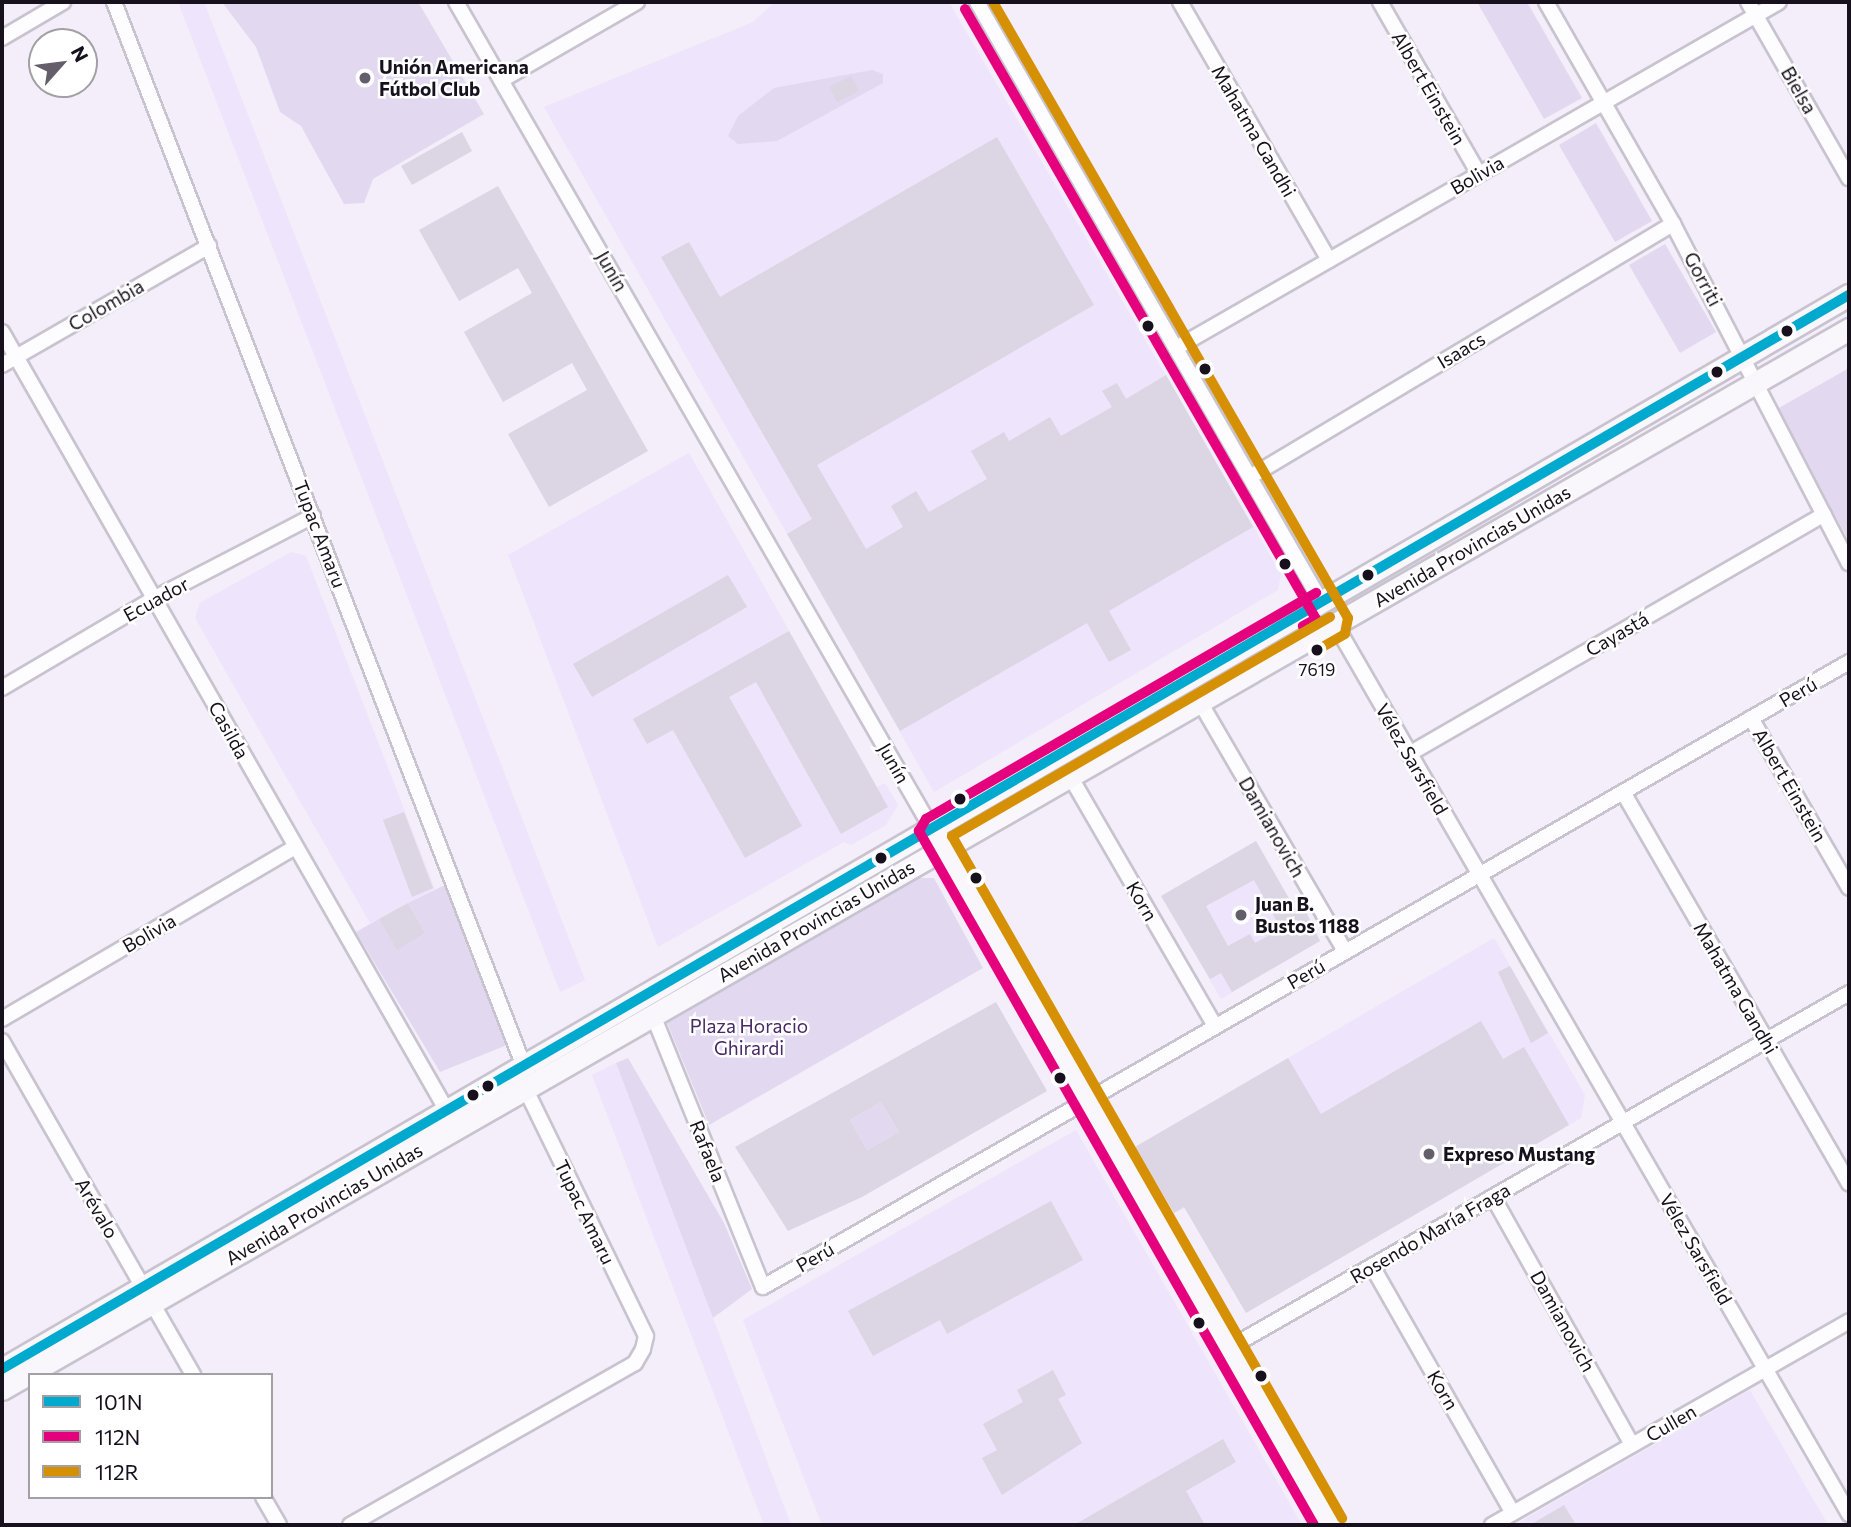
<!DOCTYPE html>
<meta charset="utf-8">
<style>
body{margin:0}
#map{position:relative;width:1851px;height:1527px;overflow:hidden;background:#f3eef9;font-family:Commissioner,sans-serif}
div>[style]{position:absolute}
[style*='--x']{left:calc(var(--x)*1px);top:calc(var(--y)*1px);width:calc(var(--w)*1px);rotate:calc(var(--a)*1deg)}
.built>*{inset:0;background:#eee4fb}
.green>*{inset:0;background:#e2d9f0}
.building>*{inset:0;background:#dcd5e4}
.roads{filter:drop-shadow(2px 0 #c8c3cf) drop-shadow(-2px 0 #c8c3cf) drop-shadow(0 2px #c8c3cf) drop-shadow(0 -2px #c8c3cf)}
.minor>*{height:14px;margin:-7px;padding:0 7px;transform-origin:7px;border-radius:7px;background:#fdfcfe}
.secondary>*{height:21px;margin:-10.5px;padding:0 10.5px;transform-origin:10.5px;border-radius:10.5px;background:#f9f7fc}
.bus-1>*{height:10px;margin:-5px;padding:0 5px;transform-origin:5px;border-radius:5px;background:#00a9ce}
.bus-2>*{height:10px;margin:-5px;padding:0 5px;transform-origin:5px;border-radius:5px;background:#e5007d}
.bus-3>*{height:10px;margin:-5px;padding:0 5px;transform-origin:5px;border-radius:5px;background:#d59004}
.dots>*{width:19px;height:19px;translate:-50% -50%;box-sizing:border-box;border:4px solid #fff;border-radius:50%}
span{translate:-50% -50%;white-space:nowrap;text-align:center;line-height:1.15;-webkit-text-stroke:5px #fff;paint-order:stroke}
.bus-label{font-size:17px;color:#16111c}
.poi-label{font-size:19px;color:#16111c;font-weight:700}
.left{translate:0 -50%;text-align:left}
.street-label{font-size:19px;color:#16111c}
.park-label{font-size:19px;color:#482966}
.frame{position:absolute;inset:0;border:4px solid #16111c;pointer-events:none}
.legend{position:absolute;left:28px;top:1373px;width:245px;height:126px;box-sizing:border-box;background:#fff;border:2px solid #a2a0a4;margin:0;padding:9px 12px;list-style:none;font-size:21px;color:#16111c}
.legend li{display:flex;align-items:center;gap:14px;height:35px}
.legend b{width:35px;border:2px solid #a2a0a4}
.north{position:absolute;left:28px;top:28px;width:70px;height:70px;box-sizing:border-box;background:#fff;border:2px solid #a2a0a4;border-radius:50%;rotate:62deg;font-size:19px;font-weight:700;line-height:28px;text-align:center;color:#16111c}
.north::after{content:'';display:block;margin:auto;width:24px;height:32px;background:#635e69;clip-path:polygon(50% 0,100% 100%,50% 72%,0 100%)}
</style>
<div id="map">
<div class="built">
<div style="clip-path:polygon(178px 2px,204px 2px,585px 980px,560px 992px)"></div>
<div style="clip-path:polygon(775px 2px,949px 2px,1281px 574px,1278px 590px,934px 792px,544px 107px,753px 22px)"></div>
<div style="clip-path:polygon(689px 453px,877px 787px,885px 783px,898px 805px,886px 825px,851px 845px,844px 842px,658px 947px,508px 555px)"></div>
<div style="clip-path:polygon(291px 552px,306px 556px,435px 889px,408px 903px,425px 933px,397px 950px,379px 919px,370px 923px,195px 618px,200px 603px)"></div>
<div style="clip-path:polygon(1256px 841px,1295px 908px,1303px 904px,1320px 941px,1221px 999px,1161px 896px)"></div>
<div style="clip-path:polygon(1494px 938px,1585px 1095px,1581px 1118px,1246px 1313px,1185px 1208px,1174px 1213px,1135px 1147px)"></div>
<div style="clip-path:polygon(616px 1063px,713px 1318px,791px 1525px,764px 1525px,592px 1075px)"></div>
<div style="clip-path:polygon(1076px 1130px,1302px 1525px,822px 1525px,743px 1320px)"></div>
<div style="clip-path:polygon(1750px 1390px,1828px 1525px,1514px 1525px)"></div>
</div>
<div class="green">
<div style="clip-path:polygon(222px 2px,418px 2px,484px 114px,373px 179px,364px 203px,344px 204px,301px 126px,280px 112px,256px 47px)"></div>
<div style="clip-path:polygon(1477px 2px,1527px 2px,1582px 98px,1544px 119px)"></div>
<div style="clip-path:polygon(872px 70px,883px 74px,883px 83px,777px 141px,738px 144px,728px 136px,738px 116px,774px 88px)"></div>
<div style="clip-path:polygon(1596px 123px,1652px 221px,1615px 242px,1559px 145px)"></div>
<div style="clip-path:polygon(1665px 244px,1716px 332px,1680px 353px,1629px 265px)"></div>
<div style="clip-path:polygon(1849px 368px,1849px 541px,1777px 409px)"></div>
<div style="clip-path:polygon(915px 878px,934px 878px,983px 968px,709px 1125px,666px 1020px)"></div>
<div style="clip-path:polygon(449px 883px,507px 1045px,440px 1072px,356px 932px,379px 919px,397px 949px,425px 933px,408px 903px)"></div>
<div style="clip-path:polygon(628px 1058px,724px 1223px,752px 1289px,713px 1318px,616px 1063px)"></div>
<div style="clip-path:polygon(881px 1102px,899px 1132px,867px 1150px,850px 1120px)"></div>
</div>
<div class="building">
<div style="clip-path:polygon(851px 76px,859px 91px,837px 102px,829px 87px)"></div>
<div style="clip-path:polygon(462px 132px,472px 151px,412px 185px,401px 166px)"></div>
<div style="clip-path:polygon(997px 137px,1094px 305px,817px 465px,866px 549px,903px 527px,891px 506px,916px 491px,929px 512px,987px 479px,971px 451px,1004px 432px,1009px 441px,1050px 417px,1061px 436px,1112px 407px,1102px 391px,1117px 383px,1126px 399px,1166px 375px,1253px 527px,1109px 611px,1131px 650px,1109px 662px,1087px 623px,900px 731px,787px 534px,812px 519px,661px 257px,689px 242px,720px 297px)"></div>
<div style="clip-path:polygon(498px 186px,648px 451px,549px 507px,508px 434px,587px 390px,572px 363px,503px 402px,464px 332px,532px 293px,518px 268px,459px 301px,419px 230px)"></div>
<div style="clip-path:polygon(728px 575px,747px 607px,592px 697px,573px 664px)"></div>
<div style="clip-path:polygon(789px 631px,888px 807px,841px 834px,756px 682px,729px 697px,802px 826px,745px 858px,673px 730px,647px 744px,633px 719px)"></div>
<div style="clip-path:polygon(404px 812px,433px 888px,412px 897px,383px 820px)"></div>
<div style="clip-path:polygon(evenodd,1256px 841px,1295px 909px,1302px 904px,1320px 941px,1232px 992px,1221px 973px,1210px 979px,1161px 896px,1256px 841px,1254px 880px,1281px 929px,1255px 943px,1250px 934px,1228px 946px,1206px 906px,1254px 880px)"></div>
<div style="clip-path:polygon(408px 903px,425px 933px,397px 950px,379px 919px)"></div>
<div style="clip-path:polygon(1510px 966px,1548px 1033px,1531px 1043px,1498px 972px)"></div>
<div style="clip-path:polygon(evenodd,996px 1002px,1047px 1091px,862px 1197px,788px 1231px,735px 1147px,996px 1002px,881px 1102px,899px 1132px,867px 1150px,850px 1120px,881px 1102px)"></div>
<div style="clip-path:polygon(1481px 1021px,1503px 1059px,1524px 1047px,1569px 1125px,1246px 1313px,1184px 1207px,1174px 1213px,1135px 1147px,1288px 1058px,1321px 1114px)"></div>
<div style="clip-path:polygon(1051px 1201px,1083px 1260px,947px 1334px,940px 1320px,873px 1356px,848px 1311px)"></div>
<div style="clip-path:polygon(1053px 1370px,1066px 1395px,1058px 1399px,1082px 1443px,1002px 1495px,982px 1458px,997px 1450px,983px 1424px,1023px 1402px,1017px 1390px)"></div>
<div style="clip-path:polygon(1223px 1439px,1236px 1462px,1186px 1491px,1205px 1525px,1074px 1525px)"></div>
<div style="clip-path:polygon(1564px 1505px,1576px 1525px,1530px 1525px)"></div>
</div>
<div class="roads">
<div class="minor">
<div style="--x:114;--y:2;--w:1141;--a:68.94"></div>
<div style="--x:456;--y:2;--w:956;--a:60.08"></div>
<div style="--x:977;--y:2;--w:695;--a:60.15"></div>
<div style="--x:1180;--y:2;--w:298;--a:60"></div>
<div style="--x:1380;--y:2;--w:198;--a:60.1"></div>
<div style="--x:1546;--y:2;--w:256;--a:60.2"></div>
<div style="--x:1673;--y:224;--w:382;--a:62.6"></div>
<div style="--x:1748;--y:2;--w:203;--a:60.2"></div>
<div style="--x:2;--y:38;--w:71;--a:-30.5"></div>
<div style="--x:502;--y:80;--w:156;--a:-30"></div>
<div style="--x:2;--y:332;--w:905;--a:60.26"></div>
<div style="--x:1176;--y:348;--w:695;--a:-29.85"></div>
<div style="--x:2;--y:365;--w:239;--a:-29.9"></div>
<div style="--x:1250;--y:477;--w:493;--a:-30.9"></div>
<div style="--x:1335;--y:624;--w:1028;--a:59.99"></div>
<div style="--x:2;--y:688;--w:178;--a:-30.5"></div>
<div style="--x:155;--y:598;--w:178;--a:-27.4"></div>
<div style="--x:1200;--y:702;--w:288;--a:59.8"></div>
<div style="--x:1751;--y:718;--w:196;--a:60"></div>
<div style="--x:1409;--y:754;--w:479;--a:-30"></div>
<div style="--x:1070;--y:776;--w:289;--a:59.9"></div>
<div style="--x:1623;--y:792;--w:452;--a:60"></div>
<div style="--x:653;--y:1015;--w:293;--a:68"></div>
<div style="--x:763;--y:1287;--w:1253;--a:-29.92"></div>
<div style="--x:2;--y:1019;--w:340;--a:-30.4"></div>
<div style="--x:2;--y:1041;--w:385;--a:60.2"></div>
<div style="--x:1493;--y:1197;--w:284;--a:60.7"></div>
<div style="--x:1372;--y:1266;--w:284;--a:60.3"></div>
<div style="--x:1229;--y:1348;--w:714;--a:-29.79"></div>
<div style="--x:263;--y:1497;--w:32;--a:60"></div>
<div style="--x:350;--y:1525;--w:328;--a:-29.6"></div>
<div style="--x:635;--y:1363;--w:16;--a:-60"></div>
<div style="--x:643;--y:1349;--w:13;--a:-77"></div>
<div style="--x:646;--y:1336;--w:276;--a:-116"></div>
<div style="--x:1492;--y:1525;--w:411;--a:-29.7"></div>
</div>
<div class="secondary">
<div style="--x:937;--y:837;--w:792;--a:60.26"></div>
<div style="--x:2;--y:1369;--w:2137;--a:-30.18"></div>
<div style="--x:2;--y:1389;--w:2130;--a:-29.85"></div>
</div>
</div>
<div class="bus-1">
<div style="--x:2;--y:1369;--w:2137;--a:-30.18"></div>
</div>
<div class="bus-2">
<div style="--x:965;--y:9;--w:704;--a:60.08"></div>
<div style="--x:1316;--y:619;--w:15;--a:152"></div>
<div style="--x:1314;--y:1525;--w:799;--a:-119.65"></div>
<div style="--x:919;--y:831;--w:14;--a:-60"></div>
<div style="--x:926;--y:819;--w:451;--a:-30.1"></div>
</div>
<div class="bus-3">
<div style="--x:993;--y:2;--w:711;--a:60.05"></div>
<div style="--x:1348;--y:618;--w:16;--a:101"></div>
<div style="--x:1345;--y:634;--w:32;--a:150"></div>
<div style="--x:1330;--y:617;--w:437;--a:149.9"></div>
<div style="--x:952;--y:836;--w:786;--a:60.24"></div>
</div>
<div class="dots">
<div style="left:365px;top:78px;background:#635e69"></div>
<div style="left:1148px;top:326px;background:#16111c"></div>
<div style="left:1787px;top:331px;background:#16111c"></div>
<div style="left:1205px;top:369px;background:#16111c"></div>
<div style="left:1717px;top:372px;background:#16111c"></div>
<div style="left:1285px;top:564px;background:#16111c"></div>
<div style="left:1368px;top:575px;background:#16111c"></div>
<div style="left:1317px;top:650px;background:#16111c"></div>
<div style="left:960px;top:799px;background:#16111c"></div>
<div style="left:881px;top:858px;background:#16111c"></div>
<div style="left:976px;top:878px;background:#16111c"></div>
<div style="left:1241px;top:915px;background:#635e69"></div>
<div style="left:1060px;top:1078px;background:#16111c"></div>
<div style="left:488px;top:1086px;background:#16111c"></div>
<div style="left:473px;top:1095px;background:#16111c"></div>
<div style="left:1429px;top:1154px;background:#635e69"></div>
<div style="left:1199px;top:1323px;background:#16111c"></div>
<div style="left:1261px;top:1376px;background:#16111c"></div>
</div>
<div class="bus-label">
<span style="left:1317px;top:670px">7619</span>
</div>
<div class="poi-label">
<span class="left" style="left:379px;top:78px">Unión Americana<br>Fútbol Club</span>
<span class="left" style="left:1255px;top:915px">Juan B.<br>Bustos 1188</span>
<span class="left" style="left:1443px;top:1154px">Expreso Mustang</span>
</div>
<div class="street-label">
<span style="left:1429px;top:88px;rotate:60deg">Albert Einstein</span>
<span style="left:1799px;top:90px;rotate:60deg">Bielsa</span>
<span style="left:1254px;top:131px;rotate:60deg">Mahatma Gandhi</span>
<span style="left:1477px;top:175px;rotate:-30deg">Bolivia</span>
<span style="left:612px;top:271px;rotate:60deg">Junín</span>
<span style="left:1703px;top:279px;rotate:62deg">Gorriti</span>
<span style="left:106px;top:305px;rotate:-30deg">Colombia</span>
<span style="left:1461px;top:350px;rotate:-31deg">Isaacs</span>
<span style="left:320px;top:534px;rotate:69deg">Tupac Amaru</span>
<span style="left:1472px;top:546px;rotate:-30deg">Avenida Provincias Unidas</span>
<span style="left:156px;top:599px;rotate:-29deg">Ecuador</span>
<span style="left:1617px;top:634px;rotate:-30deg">Cayastá</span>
<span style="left:1798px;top:692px;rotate:-30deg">Perú</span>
<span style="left:229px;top:730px;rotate:61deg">Casilda</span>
<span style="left:1412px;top:759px;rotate:60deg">Vélez Sarsfield</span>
<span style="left:894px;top:763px;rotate:60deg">Junín</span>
<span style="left:1790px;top:785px;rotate:60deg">Albert Einstein</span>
<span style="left:1272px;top:827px;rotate:60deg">Damianovich</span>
<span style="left:1142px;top:901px;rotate:60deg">Korn</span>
<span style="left:816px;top:921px;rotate:-30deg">Avenida Provincias Unidas</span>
<span style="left:149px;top:933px;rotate:-30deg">Bolivia</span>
<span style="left:1306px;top:974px;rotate:-30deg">Perú</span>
<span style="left:1736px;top:988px;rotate:60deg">Mahatma Gandhi</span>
<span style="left:708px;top:1151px;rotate:68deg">Rafaela</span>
<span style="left:324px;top:1204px;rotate:-30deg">Avenida Provincias Unidas</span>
<span style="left:97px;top:1208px;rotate:60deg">Arévalo</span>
<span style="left:585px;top:1212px;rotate:64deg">Tupac Amaru</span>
<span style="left:1430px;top:1233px;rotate:-30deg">Rosendo María Fraga</span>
<span style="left:1696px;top:1249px;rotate:60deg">Vélez Sarsfield</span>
<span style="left:815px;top:1257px;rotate:-30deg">Perú</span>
<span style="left:1563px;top:1321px;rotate:61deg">Damianovich</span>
<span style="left:1443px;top:1390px;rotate:60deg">Korn</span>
<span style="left:1671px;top:1423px;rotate:-30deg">Cullen</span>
</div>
<div class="park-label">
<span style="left:749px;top:1037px">Plaza Horacio<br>Ghirardi</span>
</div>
<div class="frame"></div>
<ul class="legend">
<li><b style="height:9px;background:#00a9ce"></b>101N</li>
<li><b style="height:9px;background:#e5007d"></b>112N</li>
<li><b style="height:9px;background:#d59004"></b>112R</li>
</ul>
<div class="north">N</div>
</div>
